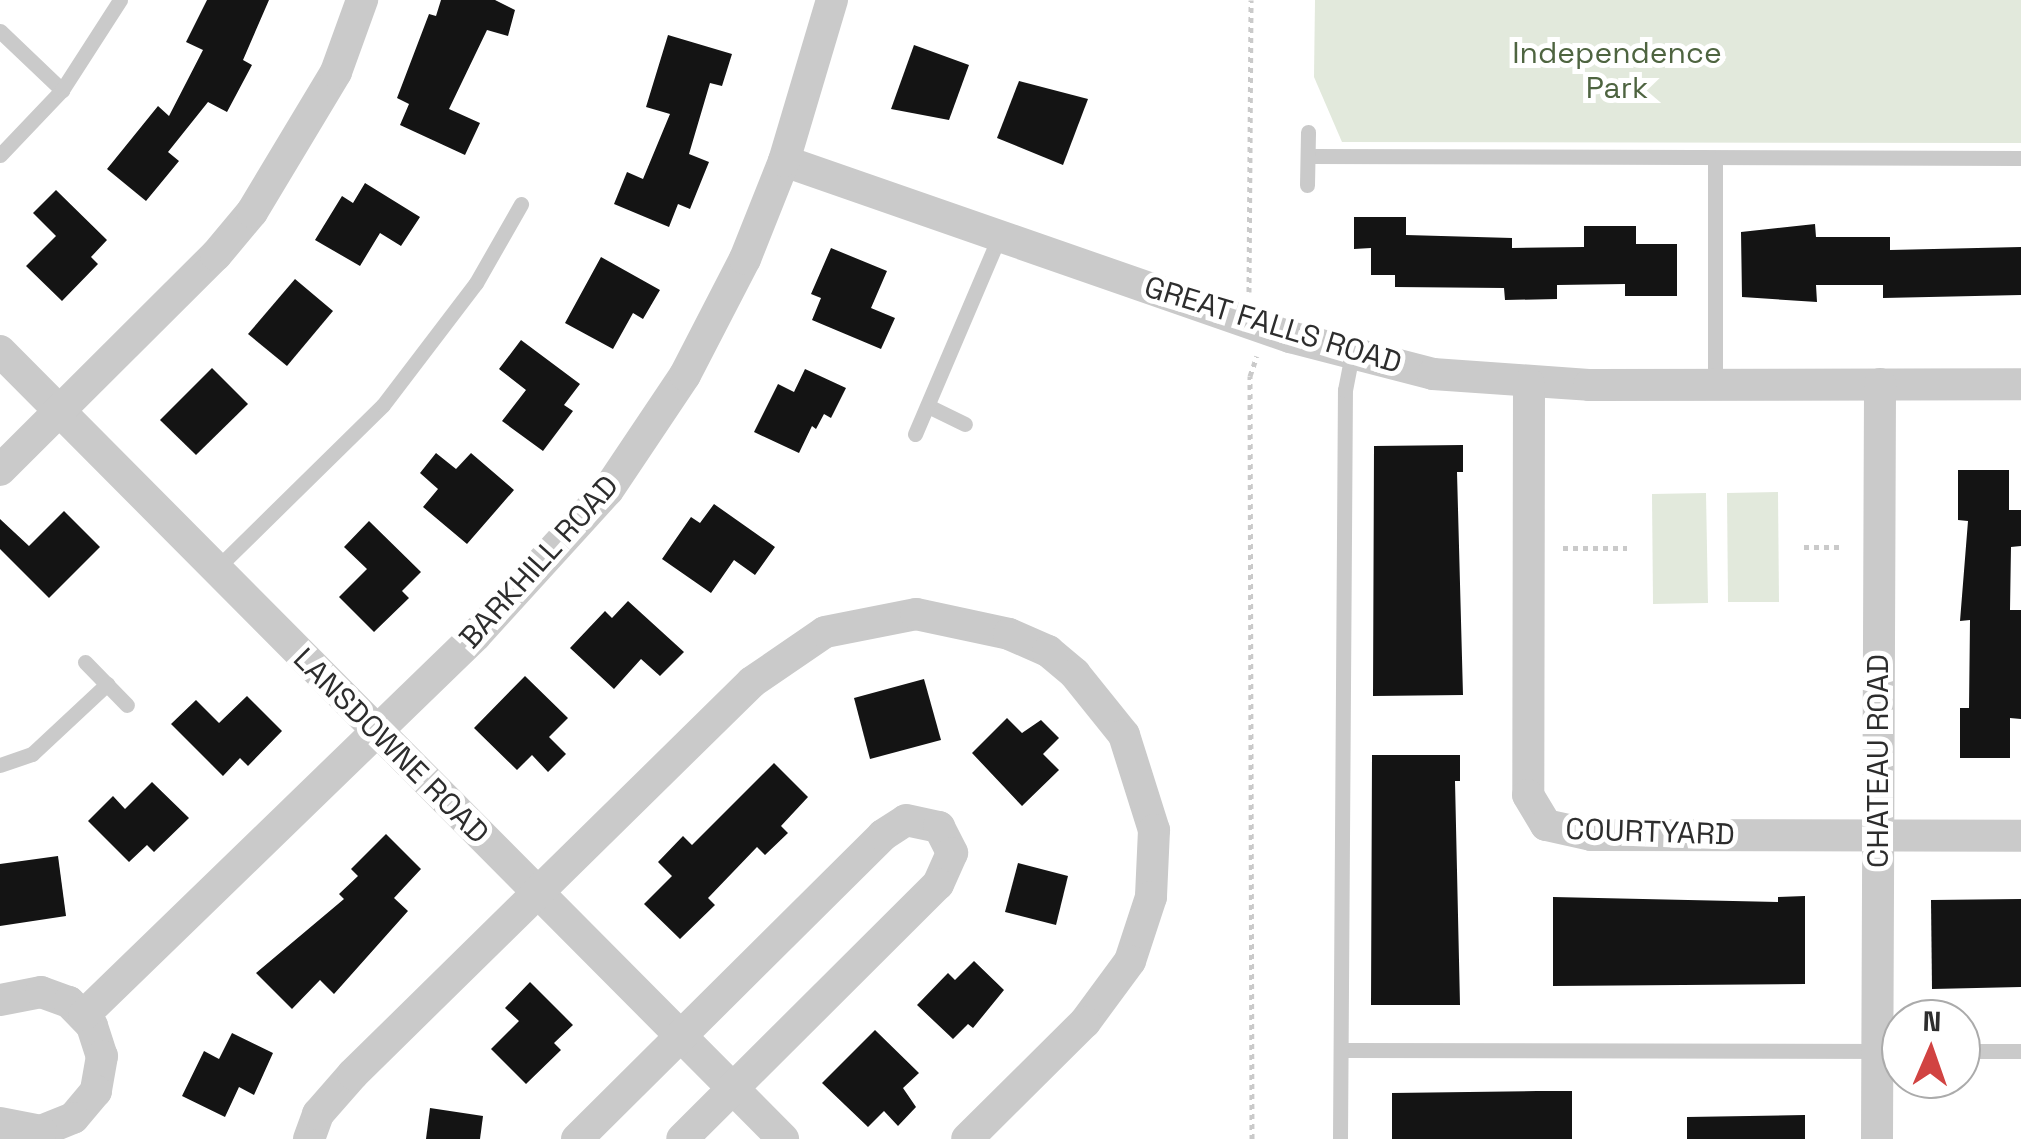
<!DOCTYPE html>
<style>
body{margin:0}
#map{position:relative;width:2021px;height:1139px;overflow:hidden;background:#fff;font-family:"Space Grotesk",sans-serif}
div>[style]{position:absolute}
[style*='--x']{left:calc(var(--x)*1px);top:calc(var(--y)*1px);width:calc(var(--w)*1px);rotate:calc(var(--a)*1deg)}
.green>*{inset:0;background:#e2e9dc}
.building>*{inset:0;background:#141414}
.path>*{height:5px;margin-top:-2.5px;transform-origin:0;background:repeating-linear-gradient(90deg,#cacaca 0 5px,transparent 0 10px)}
.service>*{height:15px;margin:-7.5px;padding:0 7.5px;transform-origin:7.5px;border-radius:7.5px;background:#cacaca}
.minor>*{height:32px;margin:-16px;padding:0 16px;transform-origin:16px;border-radius:16px;background:#cacaca}
span{translate:-50% -50%;white-space:nowrap;text-align:center;line-height:1.15;-webkit-text-stroke:10px #fff;paint-order:stroke}
.park-label{font-size:30px;color:#4e6440}
.street-label{font-size:30px;color:#2d2d2d}
.north{position:absolute;left:1881px;top:999px;width:100px;height:100px;box-sizing:border-box;background:#fff;border:2px solid #ababab;border-radius:50%;rotate:2deg;font-size:28px;font-weight:700;line-height:40px;text-align:center;color:#2d2d2d}
.north::after{content:'';display:block;margin:auto;width:35px;height:45px;background:#d14342;clip-path:polygon(50% 0,100% 100%,50% 72%,0 100%)}
</style>
<div id="map">
<div class="green">
<div style="clip-path:polygon(1315px 0,2021px 0,2021px 143px,1342px 142px,1314px 77px)"></div>
<div style="clip-path:polygon(1778px 492px,1779px 602px,1728px 602px,1727px 493px)"></div>
<div style="clip-path:polygon(1706px 493px,1708px 603px,1653px 604px,1652px 494px)"></div>
</div>
<div class="building">
<div style="clip-path:polygon(207px 0,269px 0,243px 60px,252px 65px,227px 112px,208px 102px,168px 152px,179px 161px,146px 201px,107px 169px,158px 106px,169px 116px,203px 50px,186px 42px)"></div>
<div style="clip-path:polygon(441px 0,495px 0,515px 10px,508px 36px,487px 30px,449px 109px,480px 123px,465px 155px,400px 125px,409px 104px,397px 98px,429px 14px,436px 16px)"></div>
<div style="clip-path:polygon(668px 35px,732px 54px,722px 86px,710px 83px,689px 154px,709px 162px,690px 209px,678px 204px,669px 227px,614px 204px,627px 172px,643px 179px,670px 114px,646px 107px)"></div>
<div style="clip-path:polygon(914px 45px,969px 65px,949px 120px,891px 109px)"></div>
<div style="clip-path:polygon(1019px 81px,1088px 99px,1063px 165px,997px 138px)"></div>
<div style="clip-path:polygon(365px 183px,420px 217px,401px 246px,380px 233px,360px 266px,315px 240px,342px 196px,353px 203px)"></div>
<div style="clip-path:polygon(56px 190px,107px 240px,91px 257px,98px 264px,62px 301px,26px 266px,56px 236px,33px 213px)"></div>
<div style="clip-path:polygon(1354px 217px,1406px 217px,1406px 235px,1512px 238px,1512px 248px,1584px 247px,1584px 226px,1636px 226px,1636px 244px,1677px 244px,1677px 296px,1625px 296px,1625px 284px,1557px 285px,1557px 299px,1505px 300px,1504px 288px,1395px 287px,1395px 275px,1371px 275px,1371px 248px,1354px 249px)"></div>
<div style="clip-path:polygon(1815px 224px,1816px 237px,1890px 237px,1890px 250px,2021px 247px,2021px 295px,1883px 298px,1883px 285px,1816px 285px,1817px 302px,1742px 297px,1741px 232px)"></div>
<div style="clip-path:polygon(831px 248px,887px 271px,871px 308px,895px 318px,881px 349px,812px 320px,821px 298px,811px 294px)"></div>
<div style="clip-path:polygon(601px 257px,660px 290px,643px 319px,633px 313px,613px 349px,565px 323px)"></div>
<div style="clip-path:polygon(295px 279px,333px 311px,287px 366px,248px 334px)"></div>
<div style="clip-path:polygon(521px 340px,580px 384px,564px 405px,573px 411px,543px 451px,502px 421px,526px 390px,499px 369px)"></div>
<div style="clip-path:polygon(212px 368px,248px 404px,196px 455px,160px 420px)"></div>
<div style="clip-path:polygon(805px 369px,846px 388px,831px 418px,824px 414px,816px 429px,812px 426px,799px 453px,754px 432px,778px 384px,794px 392px)"></div>
<div style="clip-path:polygon(1463px 445px,1463px 472px,1457px 472px,1463px 695px,1373px 696px,1374px 446px)"></div>
<div style="clip-path:polygon(436px 453px,456px 469px,471px 453px,514px 490px,467px 544px,423px 507px,438px 489px,420px 473px)"></div>
<div style="clip-path:polygon(1958px 470px,2009px 470px,2009px 510px,2021px 510px,2021px 546px,2011px 547px,2010px 610px,2021px 610px,2021px 719px,2010px 718px,2010px 758px,1960px 758px,1960px 708px,1969px 708px,1970px 620px,1960px 621px,1968px 521px,1958px 520px)"></div>
<div style="clip-path:polygon(714px 504px,775px 547px,755px 575px,734px 560px,711px 593px,662px 559px,691px 517px,700px 523px)"></div>
<div style="clip-path:polygon(64px 511px,100px 547px,49px 598px,0 549px,0 519px,29px 546px)"></div>
<div style="clip-path:polygon(369px 521px,421px 572px,402px 591px,409px 598px,374px 632px,339px 597px,367px 569px,344px 547px)"></div>
<div style="clip-path:polygon(628px 601px,684px 652px,660px 676px,641px 659px,614px 689px,570px 648px,605px 611px,612px 618px)"></div>
<div style="clip-path:polygon(525px 676px,568px 718px,549px 737px,566px 754px,548px 772px,532px 755px,517px 770px,474px 728px)"></div>
<div style="clip-path:polygon(924px 679px,941px 740px,870px 759px,854px 698px)"></div>
<div style="clip-path:polygon(247px 696px,282px 731px,248px 766px,240px 758px,223px 776px,171px 724px,196px 700px,219px 723px)"></div>
<div style="clip-path:polygon(1007px 718px,1022px 733px,1041px 720px,1059px 738px,1043px 754px,1059px 770px,1022px 806px,972px 753px)"></div>
<div style="clip-path:polygon(1372px 755px,1460px 755px,1460px 781px,1455px 781px,1460px 1005px,1371px 1005px)"></div>
<div style="clip-path:polygon(774px 763px,808px 797px,781px 826px,788px 833px,765px 855px,757px 847px,708px 898px,715px 905px,680px 939px,644px 904px,672px 876px,658px 862px,683px 836px,692px 845px)"></div>
<div style="clip-path:polygon(152px 782px,189px 818px,154px 852px,147px 845px,129px 862px,88px 821px,113px 796px,125px 809px)"></div>
<div style="clip-path:polygon(386px 834px,421px 869px,394px 898px,408px 911px,334px 994px,320px 980px,292px 1009px,256px 973px,344px 899px,339px 894px,358px 876px,351px 869px)"></div>
<div style="clip-path:polygon(58px 856px,66px 916px,0 926px,0 864px)"></div>
<div style="clip-path:polygon(1018px 863px,1068px 876px,1056px 925px,1005px 912px)"></div>
<div style="clip-path:polygon(1805px 896px,1805px 984px,1553px 986px,1553px 897px,1778px 902px,1778px 897px)"></div>
<div style="clip-path:polygon(2021px 899px,2021px 987px,1932px 989px,1931px 900px)"></div>
<div style="clip-path:polygon(974px 961px,1004px 990px,973px 1028px,968px 1024px,953px 1039px,917px 1005px,948px 973px,955px 980px)"></div>
<div style="clip-path:polygon(530px 982px,573px 1025px,554px 1043px,561px 1050px,526px 1084px,491px 1049px,519px 1021px,505px 1008px)"></div>
<div style="clip-path:polygon(875px 1030px,919px 1073px,903px 1088px,916px 1107px,898px 1126px,884px 1111px,868px 1127px,822px 1083px)"></div>
<div style="clip-path:polygon(232px 1033px,273px 1053px,254px 1095px,239px 1087px,225px 1117px,182px 1096px,204px 1051px,219px 1059px)"></div>
<div style="clip-path:polygon(1537px 1091px,1572px 1091px,1572px 1139px,1392px 1139px,1392px 1093px)"></div>
<div style="clip-path:polygon(430px 1108px,483px 1116px,480px 1139px,426px 1139px)"></div>
<div style="clip-path:polygon(1805px 1115px,1805px 1139px,1687px 1139px,1687px 1117px)"></div>
</div>
<div class="path">
<div style="--x:1249;--y:292;--w:292;--a:-89.6"></div>
<div style="--x:1804;--y:547;--w:40;--a:0"></div>
<div style="--x:1563;--y:548;--w:64;--a:0"></div>
<div style="--x:1252;--y:1139;--w:763;--a:-90.15"></div>
<div style="--x:1250;--y:376;--w:21;--a:-71"></div>
</div>
<div class="service">
<div style="--x:0;--y:31;--w:86;--a:43.6"></div>
<div style="--x:0;--y:155;--w:90;--a:-46.4"></div>
<div style="--x:62;--y:90;--w:107;--a:-57.2"></div>
<div style="--x:1308;--y:156;--w:713;--a:0.16"></div>
<div style="--x:1715;--y:159;--w:225;--a:90"></div>
<div style="--x:1307;--y:185;--w:53;--a:-88.9"></div>
<div style="--x:928;--y:406;--w:41;--a:25.9"></div>
<div style="--x:915;--y:434;--w:216;--a:-66.9"></div>
<div style="--x:215;--y:570;--w:235;--a:-44.5"></div>
<div style="--x:383;--y:405;--w:153;--a:-52.7"></div>
<div style="--x:476;--y:283;--w:91;--a:-60.3"></div>
<div style="--x:85;--y:662;--w:60;--a:45.7"></div>
<div style="--x:0;--y:765;--w:34;--a:-19"></div>
<div style="--x:32;--y:754;--w:103;--a:-43"></div>
<div style="--x:1341;--y:1050;--w:560;--a:0.1"></div>
<div style="--x:1961;--y:1051;--w:60;--a:0"></div>
<div style="--x:1340;--y:1139;--w:749;--a:-89.62"></div>
<div style="--x:1345;--y:390;--w:37;--a:-79"></div>
</div>
<div class="minor">
<div style="--x:784;--y:161;--w:536;--a:19.18"></div>
<div style="--x:1290;--y:337;--w:148;--a:14.5"></div>
<div style="--x:1433;--y:374;--w:156;--a:4"></div>
<div style="--x:1589;--y:385;--w:432;--a:-0.1"></div>
<div style="--x:0;--y:351;--w:1111;--a:45.18"></div>
<div style="--x:1529;--y:384;--w:411;--a:90.1"></div>
<div style="--x:1528;--y:795;--w:35;--a:59"></div>
<div style="--x:1546;--y:825;--w:46;--a:12.5"></div>
<div style="--x:1591;--y:835;--w:430;--a:0.1"></div>
<div style="--x:0;--y:470;--w:305;--a:-44.9"></div>
<div style="--x:216;--y:255;--w:56;--a:-50.1"></div>
<div style="--x:252;--y:212;--w:163;--a:-59"></div>
<div style="--x:336;--y:72;--w:77;--a:-70.1"></div>
<div style="--x:0;--y:1000;--w:42;--a:-11"></div>
<div style="--x:41;--y:992;--w:30;--a:20"></div>
<div style="--x:69;--y:1002;--w:33;--a:46"></div>
<div style="--x:92;--y:1026;--w:32;--a:72"></div>
<div style="--x:102;--y:1056;--w:36;--a:100"></div>
<div style="--x:96;--y:1091;--w:35;--a:130"></div>
<div style="--x:73;--y:1118;--w:35;--a:158"></div>
<div style="--x:41;--y:1131;--w:42;--a:-169"></div>
<div style="--x:84;--y:1015;--w:545;--a:-44.11"></div>
<div style="--x:475;--y:636;--w:197;--a:-47.7"></div>
<div style="--x:608;--y:490;--w:138;--a:-56.2"></div>
<div style="--x:685;--y:375;--w:131;--a:-62.7"></div>
<div style="--x:745;--y:259;--w:105;--a:-68.3"></div>
<div style="--x:784;--y:161;--w:168;--a:-73.4"></div>
<div style="--x:309;--y:1139;--w:27;--a:-70"></div>
<div style="--x:318;--y:1114;--w:53;--a:-48.8"></div>
<div style="--x:353;--y:1074;--w:559;--a:-44.49"></div>
<div style="--x:752;--y:682;--w:88;--a:-34.4"></div>
<div style="--x:825;--y:632;--w:93;--a:-11.2"></div>
<div style="--x:916;--y:614;--w:95;--a:12.1"></div>
<div style="--x:1009;--y:634;--w:43;--a:23.6"></div>
<div style="--x:1048;--y:651;--w:35;--a:40"></div>
<div style="--x:1075;--y:674;--w:78;--a:51.2"></div>
<div style="--x:1124;--y:735;--w:100;--a:72.5"></div>
<div style="--x:1154;--y:830;--w:67;--a:92.6"></div>
<div style="--x:1151;--y:897;--w:67;--a:108.2"></div>
<div style="--x:1130;--y:961;--w:76;--a:126.4"></div>
<div style="--x:1085;--y:1022;--w:166;--a:135.2"></div>
<div style="--x:577;--y:1139;--w:431;--a:-44.8"></div>
<div style="--x:883;--y:835;--w:27;--a:-33"></div>
<div style="--x:906;--y:820;--w:34;--a:12"></div>
<div style="--x:939;--y:827;--w:29;--a:63"></div>
<div style="--x:952;--y:853;--w:34;--a:114"></div>
<div style="--x:938;--y:884;--w:361;--a:135.1"></div>
<div style="--x:1877;--y:1139;--w:755;--a:-89.77"></div>
</div>
<div class="park-label">
<span style="left:1617px;top:70px">Independence<br>Park</span>
</div>
<div class="street-label">
<span style="left:1273px;top:325px;rotate:17deg">GREAT FALLS ROAD</span>
<span style="left:539px;top:562px;rotate:-48deg">BARKHILL ROAD</span>
<span style="left:391px;top:746px;rotate:45deg">LANSDOWNE ROAD</span>
<span style="left:1878px;top:761px;rotate:-90deg">CHATEAU ROAD</span>
<span style="left:1650px;top:832px;rotate:2deg">COURTYARD</span>
</div>
<div class="north">N</div>
</div>
